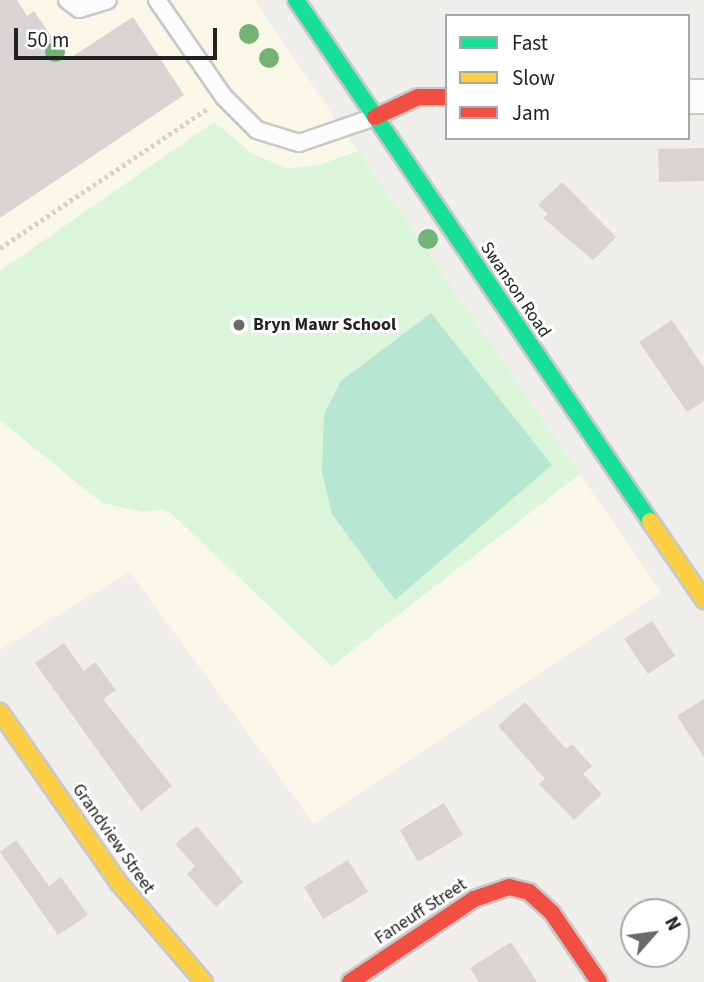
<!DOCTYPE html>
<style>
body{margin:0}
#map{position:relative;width:704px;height:982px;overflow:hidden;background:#f0eeeb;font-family:"Source Sans 3",sans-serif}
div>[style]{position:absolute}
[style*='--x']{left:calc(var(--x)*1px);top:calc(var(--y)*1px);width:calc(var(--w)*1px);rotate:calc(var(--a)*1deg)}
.education>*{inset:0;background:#f8f7e8}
.park>*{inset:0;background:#daf5da}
.pitch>*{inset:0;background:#b7e6d2}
.building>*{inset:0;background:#d7d4d2}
.path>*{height:4.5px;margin-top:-2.25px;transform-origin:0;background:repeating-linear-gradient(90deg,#dccecd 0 3.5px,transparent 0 7px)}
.roads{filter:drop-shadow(2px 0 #c9c8c7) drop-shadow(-2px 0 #c9c8c7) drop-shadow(0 2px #c9c8c7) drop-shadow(0 -2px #c9c8c7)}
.lane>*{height:16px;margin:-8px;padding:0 8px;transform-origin:8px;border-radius:8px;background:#fdfcfc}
.street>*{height:33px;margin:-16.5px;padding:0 16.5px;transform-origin:16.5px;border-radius:16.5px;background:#fdfcfc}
.fast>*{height:16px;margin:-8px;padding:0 8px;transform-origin:8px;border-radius:8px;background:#16e098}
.slow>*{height:16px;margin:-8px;padding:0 8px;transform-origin:8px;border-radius:8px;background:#ffcf43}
.jam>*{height:16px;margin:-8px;padding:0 8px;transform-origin:8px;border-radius:8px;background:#f24e42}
.trees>*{width:20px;height:20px;margin:-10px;border-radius:50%;background:#73b476}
.dots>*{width:19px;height:19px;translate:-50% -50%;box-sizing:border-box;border:4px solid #fff;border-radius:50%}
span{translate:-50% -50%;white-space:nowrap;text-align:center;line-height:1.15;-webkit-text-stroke:6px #fff;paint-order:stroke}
.street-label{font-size:18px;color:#222}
.poi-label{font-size:18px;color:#222;font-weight:700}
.left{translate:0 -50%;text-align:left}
.legend{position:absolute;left:445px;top:14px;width:245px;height:126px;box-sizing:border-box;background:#fff;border:2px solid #a7a7a7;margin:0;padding:9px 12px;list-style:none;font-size:21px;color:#222}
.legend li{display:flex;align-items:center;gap:14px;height:35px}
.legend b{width:35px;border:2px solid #a7a7a7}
.north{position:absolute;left:620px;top:898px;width:70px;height:70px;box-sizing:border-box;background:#fff;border:2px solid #a7a7a7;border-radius:50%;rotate:62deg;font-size:19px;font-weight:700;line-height:28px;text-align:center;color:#222}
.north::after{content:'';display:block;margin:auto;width:24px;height:32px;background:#6a6968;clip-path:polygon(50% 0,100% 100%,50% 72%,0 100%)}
.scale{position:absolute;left:14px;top:28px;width:203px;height:32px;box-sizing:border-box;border:4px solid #222;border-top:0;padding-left:9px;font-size:21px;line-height:24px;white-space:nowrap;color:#222;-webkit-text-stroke:5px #fff;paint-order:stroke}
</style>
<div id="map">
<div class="education">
<div style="clip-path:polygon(0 0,254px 0,661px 592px,314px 824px,130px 572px,0 650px)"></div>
</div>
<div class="park">
<div style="clip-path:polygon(214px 122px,253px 154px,287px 168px,316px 166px,358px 151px,580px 474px,332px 666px,172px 514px,163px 509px,144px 512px,102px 503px,0 420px,0 271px)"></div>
</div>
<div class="pitch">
<div style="clip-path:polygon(431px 313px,552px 465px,395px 600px,332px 514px,322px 472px,324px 414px,341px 381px)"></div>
</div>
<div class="building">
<div style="clip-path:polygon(0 0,17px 0,27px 16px,34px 11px,67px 60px,133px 17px,184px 95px,0 218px)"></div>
<div style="clip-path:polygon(704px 148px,704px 181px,659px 182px,658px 149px)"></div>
<div style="clip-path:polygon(562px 182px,616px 237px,593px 260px,543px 218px,548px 214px,538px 205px)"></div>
<div style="clip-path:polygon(672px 320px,704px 368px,704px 401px,687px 412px,639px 342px)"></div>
<div style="clip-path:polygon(652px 621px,675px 656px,648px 674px,624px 639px)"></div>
<div style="clip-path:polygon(64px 643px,84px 671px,95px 662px,116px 690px,103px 699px,172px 786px,141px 811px,35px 663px)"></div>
<div style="clip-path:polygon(704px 699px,704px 757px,677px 716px)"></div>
<div style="clip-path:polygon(525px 702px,566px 749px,572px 744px,592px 766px,583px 774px,602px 794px,574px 820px,539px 784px,545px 779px,498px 726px)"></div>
<div style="clip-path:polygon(444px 803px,463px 835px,418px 862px,400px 830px)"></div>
<div style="clip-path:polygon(197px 826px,243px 882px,216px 907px,187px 874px,195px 866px,175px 844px)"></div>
<div style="clip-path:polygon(16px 840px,49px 886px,61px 877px,88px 915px,58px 935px,0 852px)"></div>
<div style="clip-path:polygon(348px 860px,368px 892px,323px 919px,304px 887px)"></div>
<div style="clip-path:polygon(511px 942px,537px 982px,479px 982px,470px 968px)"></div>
</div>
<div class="path">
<div style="--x:0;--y:248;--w:251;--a:-33.9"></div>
</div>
<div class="roads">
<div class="lane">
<div style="--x:67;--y:0;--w:15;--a:37"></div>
<div style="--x:79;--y:9;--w:30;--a:-17"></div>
<div style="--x:157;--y:0;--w:118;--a:55.4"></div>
<div style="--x:224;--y:97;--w:47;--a:45"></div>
<div style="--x:257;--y:130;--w:44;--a:17.2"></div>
<div style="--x:299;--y:143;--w:80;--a:-18.9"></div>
</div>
<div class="street">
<div style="--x:688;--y:96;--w:16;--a:0"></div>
</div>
<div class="fast">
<div style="--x:296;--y:0;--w:630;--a:55.81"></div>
</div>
<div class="slow">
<div style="--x:650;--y:521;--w:96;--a:55.6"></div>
<div style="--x:0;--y:712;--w:207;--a:55.2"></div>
<div style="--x:118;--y:882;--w:132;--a:49.3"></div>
</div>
<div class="jam">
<div style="--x:375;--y:117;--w:47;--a:-24.9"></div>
<div style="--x:418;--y:97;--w:29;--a:0"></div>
<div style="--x:350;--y:982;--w:149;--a:-33.8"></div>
<div style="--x:474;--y:899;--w:37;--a:-19"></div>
<div style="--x:509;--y:887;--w:21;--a:14"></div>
<div style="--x:529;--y:892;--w:31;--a:42"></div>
<div style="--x:552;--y:913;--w:83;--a:55.7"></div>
</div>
</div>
<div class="trees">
<div style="left:249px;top:34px"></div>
<div style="left:55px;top:52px"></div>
<div style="left:269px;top:58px"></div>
<div style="left:428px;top:239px"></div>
</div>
<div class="dots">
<div style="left:239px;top:325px;background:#6a6968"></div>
</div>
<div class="street-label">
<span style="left:515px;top:290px;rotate:56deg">Swanson Road</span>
<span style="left:113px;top:839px;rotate:55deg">Grandview Street</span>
<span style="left:421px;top:912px;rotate:-33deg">Faneuff Street</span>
</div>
<div class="poi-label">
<span class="left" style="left:253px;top:325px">Bryn Mawr School</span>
</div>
<ul class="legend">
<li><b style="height:9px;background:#16e098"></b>Fast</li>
<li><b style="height:9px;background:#ffcf43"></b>Slow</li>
<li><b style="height:9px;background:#f24e42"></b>Jam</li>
</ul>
<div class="north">N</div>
<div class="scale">50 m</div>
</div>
